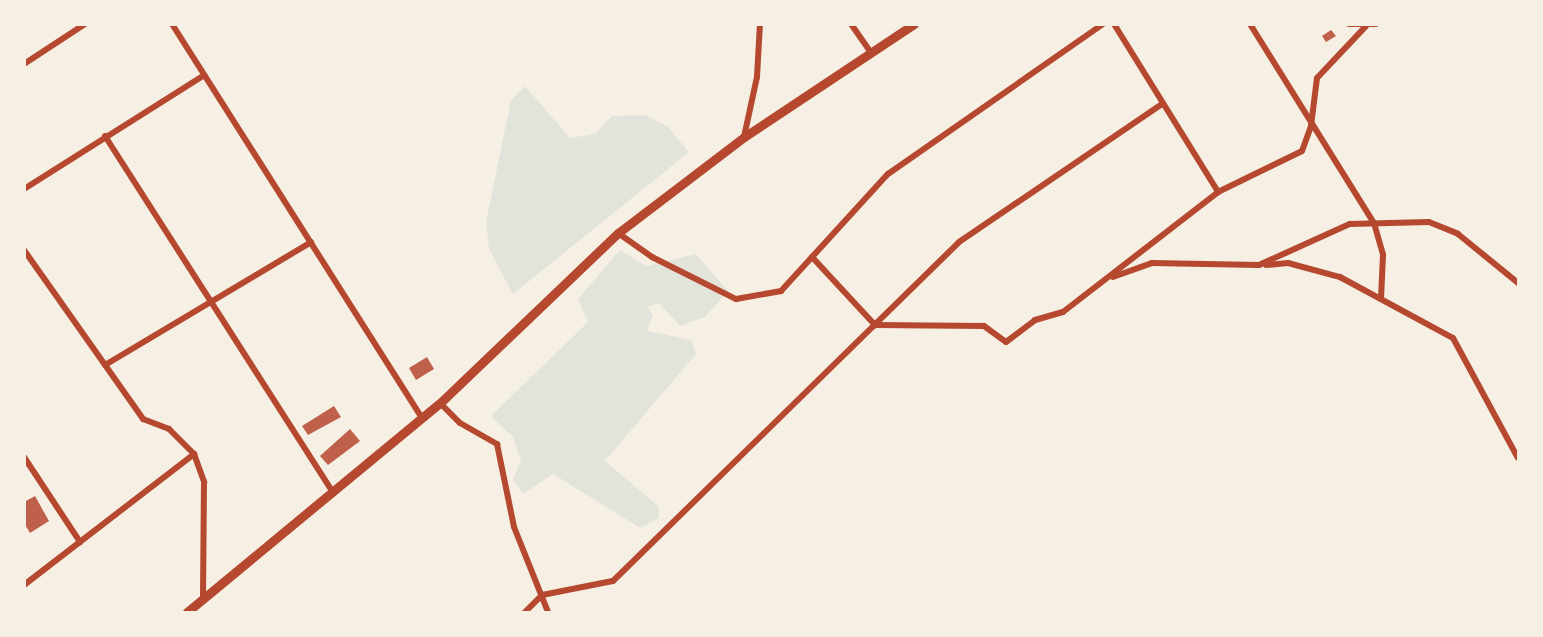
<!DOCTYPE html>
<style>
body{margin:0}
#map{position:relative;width:1543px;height:637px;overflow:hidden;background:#f6efe4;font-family:"PT Sans",sans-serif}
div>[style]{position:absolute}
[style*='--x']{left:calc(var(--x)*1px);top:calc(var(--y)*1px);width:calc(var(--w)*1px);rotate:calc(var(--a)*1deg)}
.green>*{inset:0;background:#e2e4dc}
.building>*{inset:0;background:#bf614a}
.minor>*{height:6px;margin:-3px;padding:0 3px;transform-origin:3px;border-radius:3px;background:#b5482f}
.secondary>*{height:9px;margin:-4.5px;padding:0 4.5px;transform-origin:4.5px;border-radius:4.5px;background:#b5482f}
span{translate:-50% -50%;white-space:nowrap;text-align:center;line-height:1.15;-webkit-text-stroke:7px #f6efe4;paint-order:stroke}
.frame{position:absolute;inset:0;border:26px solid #f6efe4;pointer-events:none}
</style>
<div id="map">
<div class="green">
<div style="clip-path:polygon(525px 86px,570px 138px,595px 134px,612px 116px,645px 115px,667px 126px,689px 152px,513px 294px,489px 249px,486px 222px,511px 100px)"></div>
<div style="clip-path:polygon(620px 250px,646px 266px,696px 254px,728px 291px,705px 317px,680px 326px,659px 303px,647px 307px,653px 315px,647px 331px,691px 340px,696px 354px,605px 461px,658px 506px,659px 518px,640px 528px,553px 474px,523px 494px,513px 480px,521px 460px,513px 437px,491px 416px,588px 322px,578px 299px)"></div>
</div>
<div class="building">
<div style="clip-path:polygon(1331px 30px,1336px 36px,1326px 42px,1322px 36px)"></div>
<div style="clip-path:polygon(427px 357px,434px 369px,416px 380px,409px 368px)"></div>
<div style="clip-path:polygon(334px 406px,341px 417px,308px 435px,302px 426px)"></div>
<div style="clip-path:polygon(350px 429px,360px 441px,328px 465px,320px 456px)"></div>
<div style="clip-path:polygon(35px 496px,49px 521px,30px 533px,24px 523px,24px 502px)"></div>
</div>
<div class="minor">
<div style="--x:172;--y:24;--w:467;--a:57.6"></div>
<div style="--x:851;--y:24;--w:35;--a:55"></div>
<div style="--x:1114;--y:24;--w:198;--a:58.2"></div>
<div style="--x:1250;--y:24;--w:234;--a:58.1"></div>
<div style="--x:1374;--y:223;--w:33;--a:74"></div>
<div style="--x:1383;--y:255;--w:44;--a:92.6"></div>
<div style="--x:1349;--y:24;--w:27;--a:0"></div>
<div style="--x:24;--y:64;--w:73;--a:-33.3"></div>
<div style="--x:105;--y:136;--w:424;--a:57.4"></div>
<div style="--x:744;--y:137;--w:61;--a:-77.8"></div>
<div style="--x:757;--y:77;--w:53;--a:-86.8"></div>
<div style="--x:24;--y:189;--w:213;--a:-32.3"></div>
<div style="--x:618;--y:233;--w:42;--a:35.2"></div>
<div style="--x:652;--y:257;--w:94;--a:26.6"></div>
<div style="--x:736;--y:299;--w:46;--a:-10.1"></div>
<div style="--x:781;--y:291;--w:159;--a:-47.6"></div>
<div style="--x:888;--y:174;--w:262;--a:-34.9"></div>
<div style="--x:24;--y:250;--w:207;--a:54.8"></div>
<div style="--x:143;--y:419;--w:28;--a:21"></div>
<div style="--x:169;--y:429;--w:35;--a:45"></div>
<div style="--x:194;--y:454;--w:30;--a:70"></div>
<div style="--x:204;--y:482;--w:117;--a:90.5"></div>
<div style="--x:812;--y:257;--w:93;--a:47.2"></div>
<div style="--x:875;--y:325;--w:109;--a:0.5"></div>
<div style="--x:984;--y:326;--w:27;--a:36"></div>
<div style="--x:1006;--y:342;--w:36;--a:-37"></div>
<div style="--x:1035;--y:320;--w:29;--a:-16"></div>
<div style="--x:1063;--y:312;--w:196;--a:-37.7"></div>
<div style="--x:1218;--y:192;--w:93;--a:-26"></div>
<div style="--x:1302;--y:151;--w:27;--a:-70"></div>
<div style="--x:1311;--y:126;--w:48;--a:-82.9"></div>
<div style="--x:1317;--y:78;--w:71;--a:-46.7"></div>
<div style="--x:1266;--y:265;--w:22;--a:-5"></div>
<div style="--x:1288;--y:263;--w:54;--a:15.1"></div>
<div style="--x:1340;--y:277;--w:128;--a:28.4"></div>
<div style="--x:1453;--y:338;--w:136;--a:61.6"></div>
<div style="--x:1113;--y:277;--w:41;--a:-19.7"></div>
<div style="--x:1152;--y:263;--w:107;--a:1.1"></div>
<div style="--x:1259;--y:265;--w:100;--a:-24.3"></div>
<div style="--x:1350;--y:224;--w:79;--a:-1.5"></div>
<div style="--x:1429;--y:222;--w:31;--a:22"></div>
<div style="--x:1458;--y:234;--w:77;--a:39.2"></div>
<div style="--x:105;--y:365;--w:240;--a:-30.8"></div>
<div style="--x:440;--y:403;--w:28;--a:45"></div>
<div style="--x:460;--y:423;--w:43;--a:29.6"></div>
<div style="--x:497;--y:444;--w:85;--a:78.4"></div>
<div style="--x:514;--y:527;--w:92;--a:68.2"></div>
<div style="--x:24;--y:457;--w:102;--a:56.6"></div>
<div style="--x:24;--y:585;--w:215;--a:-37.6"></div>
<div style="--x:525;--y:612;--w:24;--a:-45"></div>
<div style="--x:542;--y:595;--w:72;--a:-11.2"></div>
<div style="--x:613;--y:581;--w:484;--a:-44.4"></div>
<div style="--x:959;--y:242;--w:245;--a:-34.2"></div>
</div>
<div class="secondary">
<div style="--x:187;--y:612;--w:328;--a:-39.6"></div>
<div style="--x:440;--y:403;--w:246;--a:-43.7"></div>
<div style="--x:618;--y:233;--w:158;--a:-37.3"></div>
<div style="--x:744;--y:137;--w:204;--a:-33.6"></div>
</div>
<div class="frame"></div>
</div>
